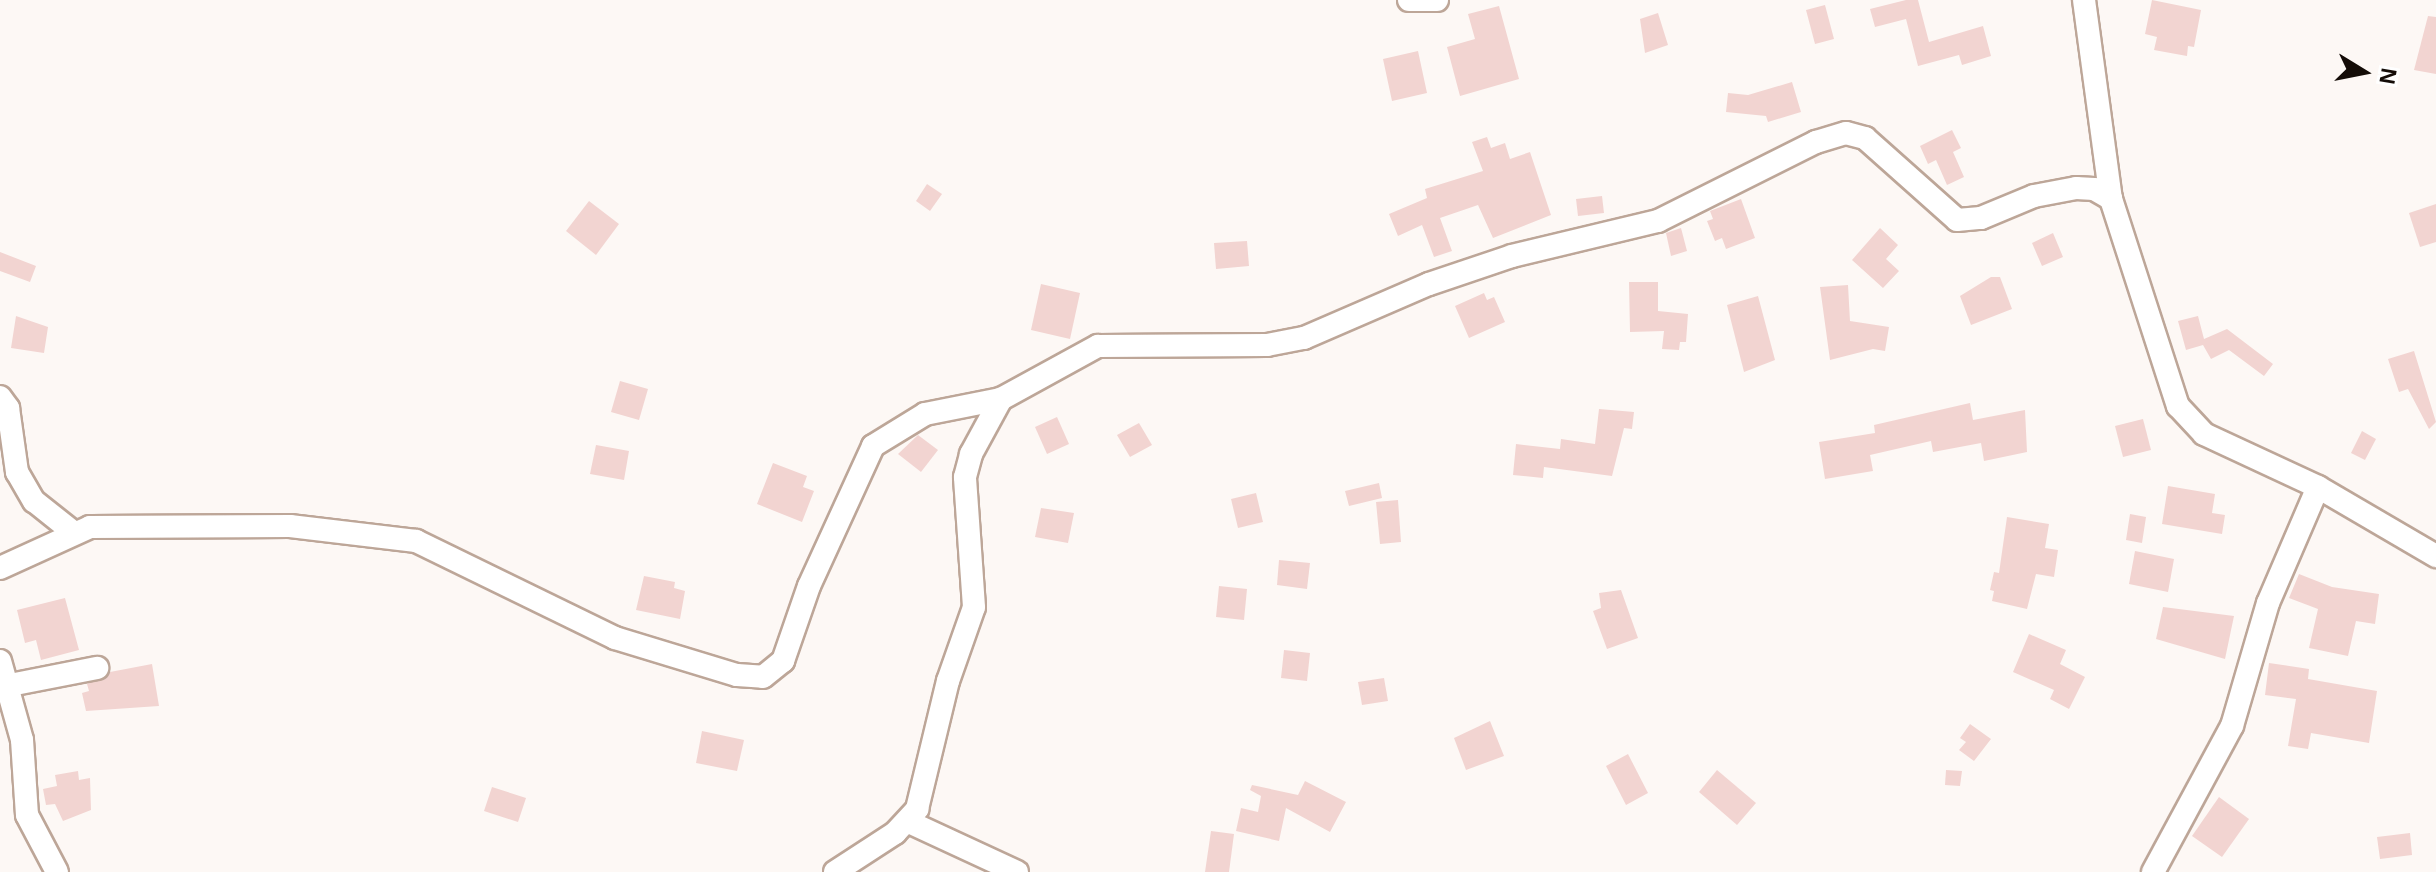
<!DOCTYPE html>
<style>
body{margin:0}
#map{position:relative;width:2436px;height:872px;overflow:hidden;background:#fdf8f5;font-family:Helvetica,sans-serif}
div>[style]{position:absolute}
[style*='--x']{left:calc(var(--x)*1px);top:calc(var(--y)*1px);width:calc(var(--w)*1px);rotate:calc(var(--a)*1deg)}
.building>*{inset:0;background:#f2d4d1}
.roads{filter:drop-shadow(2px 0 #bda698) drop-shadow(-2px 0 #bda698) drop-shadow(0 2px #bda698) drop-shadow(0 -2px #bda698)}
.minor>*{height:22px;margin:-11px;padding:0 11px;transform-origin:11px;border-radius:11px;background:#fff}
span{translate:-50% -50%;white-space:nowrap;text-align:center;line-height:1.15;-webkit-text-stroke:7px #fff;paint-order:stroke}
.north{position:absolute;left:2324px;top:32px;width:80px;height:80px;-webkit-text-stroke:6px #fff;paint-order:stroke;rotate:100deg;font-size:22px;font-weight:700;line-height:32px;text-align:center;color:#140c07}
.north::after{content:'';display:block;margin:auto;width:28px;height:36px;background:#140c07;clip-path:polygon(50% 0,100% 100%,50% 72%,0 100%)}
</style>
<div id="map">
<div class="building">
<div style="clip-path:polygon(1906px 0,1918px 0,1929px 42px,1983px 26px,1991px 56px,1962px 65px,1959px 55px,1918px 66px,1906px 19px,1875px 27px,1870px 9px)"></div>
<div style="clip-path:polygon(2152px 0,2201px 10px,2194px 47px,2188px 46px,2187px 56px,2154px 50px,2157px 37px,2145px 34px)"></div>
<div style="clip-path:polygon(1825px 5px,1834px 39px,1815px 44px,1806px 10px)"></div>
<div style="clip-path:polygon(1499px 6px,1519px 79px,1460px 96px,1447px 47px,1475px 39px,1468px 14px)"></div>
<div style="clip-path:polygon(1658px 13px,1668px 45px,1645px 53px,1640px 19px)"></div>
<div style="clip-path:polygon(2428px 16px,2436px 17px,2436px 74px,2414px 70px)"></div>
<div style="clip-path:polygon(1418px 51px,1427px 93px,1392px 101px,1383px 59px)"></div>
<div style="clip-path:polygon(1792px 82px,1801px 112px,1768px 122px,1766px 116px,1726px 112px,1728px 93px,1748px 95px)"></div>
<div style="clip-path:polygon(1952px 130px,1961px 148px,1953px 152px,1964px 177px,1947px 185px,1936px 160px,1928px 164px,1920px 146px)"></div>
<div style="clip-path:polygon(1487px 137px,1491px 148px,1505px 143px,1510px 159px,1530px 152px,1551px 215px,1493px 238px,1478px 205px,1440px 218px,1452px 251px,1434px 257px,1422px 225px,1398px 236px,1389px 214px,1427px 198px,1425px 189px,1483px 171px,1472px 142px)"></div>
<div style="clip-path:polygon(927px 184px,942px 194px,930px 211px,916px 201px)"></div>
<div style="clip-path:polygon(1602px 196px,1604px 213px,1578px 216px,1576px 199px)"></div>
<div style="clip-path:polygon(1741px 199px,1755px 238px,1726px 249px,1722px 238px,1715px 241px,1707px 221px,1713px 219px,1710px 211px)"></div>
<div style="clip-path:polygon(589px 201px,619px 224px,596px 255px,566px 231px)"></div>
<div style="clip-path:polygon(2436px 204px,2436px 242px,2420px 247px,2409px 213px)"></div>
<div style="clip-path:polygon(1681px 228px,1687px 251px,1671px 256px,1666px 233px)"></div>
<div style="clip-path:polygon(1880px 228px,1898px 245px,1886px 259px,1899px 271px,1883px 288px,1852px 260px)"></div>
<div style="clip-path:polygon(2053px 233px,2063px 257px,2042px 266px,2032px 243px)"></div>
<div style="clip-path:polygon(1247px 241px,1249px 266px,1216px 269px,1214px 243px)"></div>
<div style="clip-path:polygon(0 252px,36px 266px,30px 282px,0 271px)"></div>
<div style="clip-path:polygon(1991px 277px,2000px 277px,2012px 309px,1971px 325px,1960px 296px)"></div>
<div style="clip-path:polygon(1629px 282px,1658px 282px,1658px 311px,1688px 314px,1686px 342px,1680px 342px,1679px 350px,1662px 349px,1664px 331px,1630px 332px)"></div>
<div style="clip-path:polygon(1041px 284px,1080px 293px,1070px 339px,1031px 330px)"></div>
<div style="clip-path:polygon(1848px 285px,1850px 321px,1889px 327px,1885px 351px,1873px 349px,1830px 360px,1820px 287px)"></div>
<div style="clip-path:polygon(1484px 293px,1487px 300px,1494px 297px,1505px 322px,1469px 338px,1455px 306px)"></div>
<div style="clip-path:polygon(1758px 296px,1775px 360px,1744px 372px,1727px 305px)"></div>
<div style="clip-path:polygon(16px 316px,48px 327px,44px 353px,11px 348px)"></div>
<div style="clip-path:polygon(2198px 316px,2204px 339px,2227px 329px,2273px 364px,2264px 376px,2229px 350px,2211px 359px,2203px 345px,2186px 350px,2178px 321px)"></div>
<div style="clip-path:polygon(2414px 351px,2436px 422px,2429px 429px,2408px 389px,2399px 392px,2388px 359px)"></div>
<div style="clip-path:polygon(620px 381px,648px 389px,639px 420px,611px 412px)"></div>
<div style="clip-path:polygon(1970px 403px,1973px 420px,2025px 410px,2027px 452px,1984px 461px,1981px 443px,1933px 452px,1931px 441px,1870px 455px,1873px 471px,1825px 479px,1819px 442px,1875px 433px,1874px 425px)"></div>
<div style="clip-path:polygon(1599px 409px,1634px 412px,1632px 429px,1624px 428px,1612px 476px,1544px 467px,1543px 478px,1513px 475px,1516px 444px,1560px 449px,1561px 439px,1595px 444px)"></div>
<div style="clip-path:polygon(1057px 417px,1069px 444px,1047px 454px,1035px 427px)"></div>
<div style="clip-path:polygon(2143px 419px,2151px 450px,2123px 457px,2115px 426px)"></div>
<div style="clip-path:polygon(1139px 423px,1152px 445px,1130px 457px,1117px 435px)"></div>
<div style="clip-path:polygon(2362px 431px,2376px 439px,2365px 460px,2351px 453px)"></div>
<div style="clip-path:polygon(918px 435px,938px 450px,921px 472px,898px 454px)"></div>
<div style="clip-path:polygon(596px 445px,629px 451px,624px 480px,590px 474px)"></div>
<div style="clip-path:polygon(773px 463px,807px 476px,803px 487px,814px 491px,802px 522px,757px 504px)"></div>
<div style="clip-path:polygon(1379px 483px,1382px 498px,1349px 506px,1345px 491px)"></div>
<div style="clip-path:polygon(2168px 486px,2215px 494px,2212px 513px,2225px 515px,2222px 534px,2162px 524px)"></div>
<div style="clip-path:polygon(1256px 493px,1263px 522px,1238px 528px,1231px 499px)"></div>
<div style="clip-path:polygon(1398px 500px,1401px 542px,1380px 544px,1376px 502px)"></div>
<div style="clip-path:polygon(1041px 508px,1074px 513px,1068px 543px,1035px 537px)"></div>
<div style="clip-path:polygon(2130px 514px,2146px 517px,2142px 543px,2126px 540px)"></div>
<div style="clip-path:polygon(2007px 517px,2049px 524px,2045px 548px,2058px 550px,2054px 577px,2036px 574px,2027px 609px,1992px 601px,1994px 591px,1990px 590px,1994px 572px,1999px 573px)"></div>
<div style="clip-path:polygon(2135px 551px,2174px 559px,2168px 592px,2129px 584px)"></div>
<div style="clip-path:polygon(1279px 560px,1310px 563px,1307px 589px,1277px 585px)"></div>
<div style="clip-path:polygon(2299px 574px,2332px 587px,2379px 594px,2375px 624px,2356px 621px,2348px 656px,2309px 648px,2318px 609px,2289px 598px)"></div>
<div style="clip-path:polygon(644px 576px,675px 582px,674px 588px,685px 591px,680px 619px,636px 610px)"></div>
<div style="clip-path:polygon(1219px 586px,1247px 589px,1244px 620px,1216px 617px)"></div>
<div style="clip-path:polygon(1621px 590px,1638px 638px,1607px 649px,1593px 611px,1601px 608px,1599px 593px)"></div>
<div style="clip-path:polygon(65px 598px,79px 650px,41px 660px,36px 640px,25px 643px,17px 610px)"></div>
<div style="clip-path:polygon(2163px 607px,2234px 616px,2225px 659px,2156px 639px)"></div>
<div style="clip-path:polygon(2029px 634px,2066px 650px,2060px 664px,2085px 677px,2069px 709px,2050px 699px,2054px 690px,2013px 672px)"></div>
<div style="clip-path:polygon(1284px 650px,1310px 653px,1307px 681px,1281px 678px)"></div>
<div style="clip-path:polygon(2269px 663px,2309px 669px,2308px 679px,2377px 691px,2369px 743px,2311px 733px,2308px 749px,2288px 746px,2296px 699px,2265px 695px)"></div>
<div style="clip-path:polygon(152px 664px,159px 706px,86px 711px,82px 693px,89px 691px,87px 684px,110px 672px)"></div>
<div style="clip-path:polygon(1384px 678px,1388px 701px,1362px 705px,1358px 682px)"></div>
<div style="clip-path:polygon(1490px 721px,1504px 756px,1466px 770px,1454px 738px)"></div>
<div style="clip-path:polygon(1970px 724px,1991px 739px,1974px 761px,1959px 750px,1966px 742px,1960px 738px)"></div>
<div style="clip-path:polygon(702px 731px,744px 740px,737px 771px,696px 763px)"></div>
<div style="clip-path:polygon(1628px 754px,1648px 793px,1626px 805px,1606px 766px)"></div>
<div style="clip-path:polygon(1717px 770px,1756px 803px,1737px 825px,1699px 792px)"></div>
<div style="clip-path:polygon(1946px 770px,1962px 771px,1960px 786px,1945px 785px)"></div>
<div style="clip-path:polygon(78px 771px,79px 780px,90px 778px,91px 810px,63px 821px,55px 804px,46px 805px,43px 789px,57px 786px,55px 775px)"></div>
<div style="clip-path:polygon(1305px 781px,1346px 802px,1330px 832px,1286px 808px,1279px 841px,1236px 831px,1241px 808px,1258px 812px,1261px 796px,1250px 790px,1252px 785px,1298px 795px)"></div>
<div style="clip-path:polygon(492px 787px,526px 798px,518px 822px,484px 811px)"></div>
<div style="clip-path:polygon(2219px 797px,2249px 819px,2222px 857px,2192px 836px)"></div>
<div style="clip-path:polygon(1211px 831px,1234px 834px,1229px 872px,1205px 872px)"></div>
<div style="clip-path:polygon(2410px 833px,2412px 855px,2380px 859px,2377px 837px)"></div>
</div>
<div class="roads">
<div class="minor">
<div style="--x:1409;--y:0;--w:28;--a:0"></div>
<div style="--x:2084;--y:0;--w:201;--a:82.3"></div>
<div style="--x:2111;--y:199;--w:218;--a:72.1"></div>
<div style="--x:2178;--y:406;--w:38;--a:47"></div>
<div style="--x:2204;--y:434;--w:126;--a:24.9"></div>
<div style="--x:2318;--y:487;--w:137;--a:30.3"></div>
<div style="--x:0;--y:397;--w:14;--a:54"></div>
<div style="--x:8;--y:408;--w:65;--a:82"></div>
<div style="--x:17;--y:472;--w:34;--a:60"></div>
<div style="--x:34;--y:501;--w:50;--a:38.5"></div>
<div style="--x:0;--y:568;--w:99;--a:-24.5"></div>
<div style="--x:90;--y:527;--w:200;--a:-0.3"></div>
<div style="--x:290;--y:526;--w:127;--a:6.8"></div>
<div style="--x:416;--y:541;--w:221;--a:26"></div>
<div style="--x:615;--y:638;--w:127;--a:16.9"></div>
<div style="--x:737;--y:675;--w:26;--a:4"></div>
<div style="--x:763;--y:677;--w:26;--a:-39"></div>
<div style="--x:783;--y:661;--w:79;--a:-70.9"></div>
<div style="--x:809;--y:586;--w:154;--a:-65.4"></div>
<div style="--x:873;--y:446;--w:61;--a:-31.6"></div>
<div style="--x:925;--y:414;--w:77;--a:-11.2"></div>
<div style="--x:1001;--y:399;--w:111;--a:-28.7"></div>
<div style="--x:1098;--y:346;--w:169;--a:-0.3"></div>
<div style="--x:1267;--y:345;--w:38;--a:-11"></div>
<div style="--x:1304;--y:338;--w:136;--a:-23.4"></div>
<div style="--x:1429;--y:284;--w:88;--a:-18.6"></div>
<div style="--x:1512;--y:256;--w:150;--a:-13.5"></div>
<div style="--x:1658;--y:221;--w:177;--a:-26.6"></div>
<div style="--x:1816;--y:142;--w:31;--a:-17"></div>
<div style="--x:1846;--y:133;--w:20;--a:15"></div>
<div style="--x:1865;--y:138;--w:123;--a:41.7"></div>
<div style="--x:1957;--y:220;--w:24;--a:-5"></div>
<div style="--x:1981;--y:218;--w:57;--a:-22.5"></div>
<div style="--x:2034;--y:196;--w:43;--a:-10.8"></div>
<div style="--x:2076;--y:188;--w:18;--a:3"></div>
<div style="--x:2094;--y:189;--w:20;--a:30"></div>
<div style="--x:0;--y:661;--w:82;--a:74.4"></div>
<div style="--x:22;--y:740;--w:75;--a:86.2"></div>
<div style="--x:27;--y:815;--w:64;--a:62.2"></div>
<div style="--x:10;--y:685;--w:89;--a:-11.1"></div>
<div style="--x:909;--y:822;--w:119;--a:24.8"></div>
<div style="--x:835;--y:872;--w:72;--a:-33"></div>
<div style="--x:895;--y:833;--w:33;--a:-47"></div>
<div style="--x:917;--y:809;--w:132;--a:-76.4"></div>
<div style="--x:948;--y:681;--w:78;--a:-70.6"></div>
<div style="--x:974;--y:607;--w:130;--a:-94"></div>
<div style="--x:965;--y:477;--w:24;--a:-75"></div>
<div style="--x:971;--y:454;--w:63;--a:-61.4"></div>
<div style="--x:2153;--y:872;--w:166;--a:-61.6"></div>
<div style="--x:2232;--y:726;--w:128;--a:-73.7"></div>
<div style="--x:2268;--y:603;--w:126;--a:-66.7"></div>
</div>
</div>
<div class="north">N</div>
</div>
